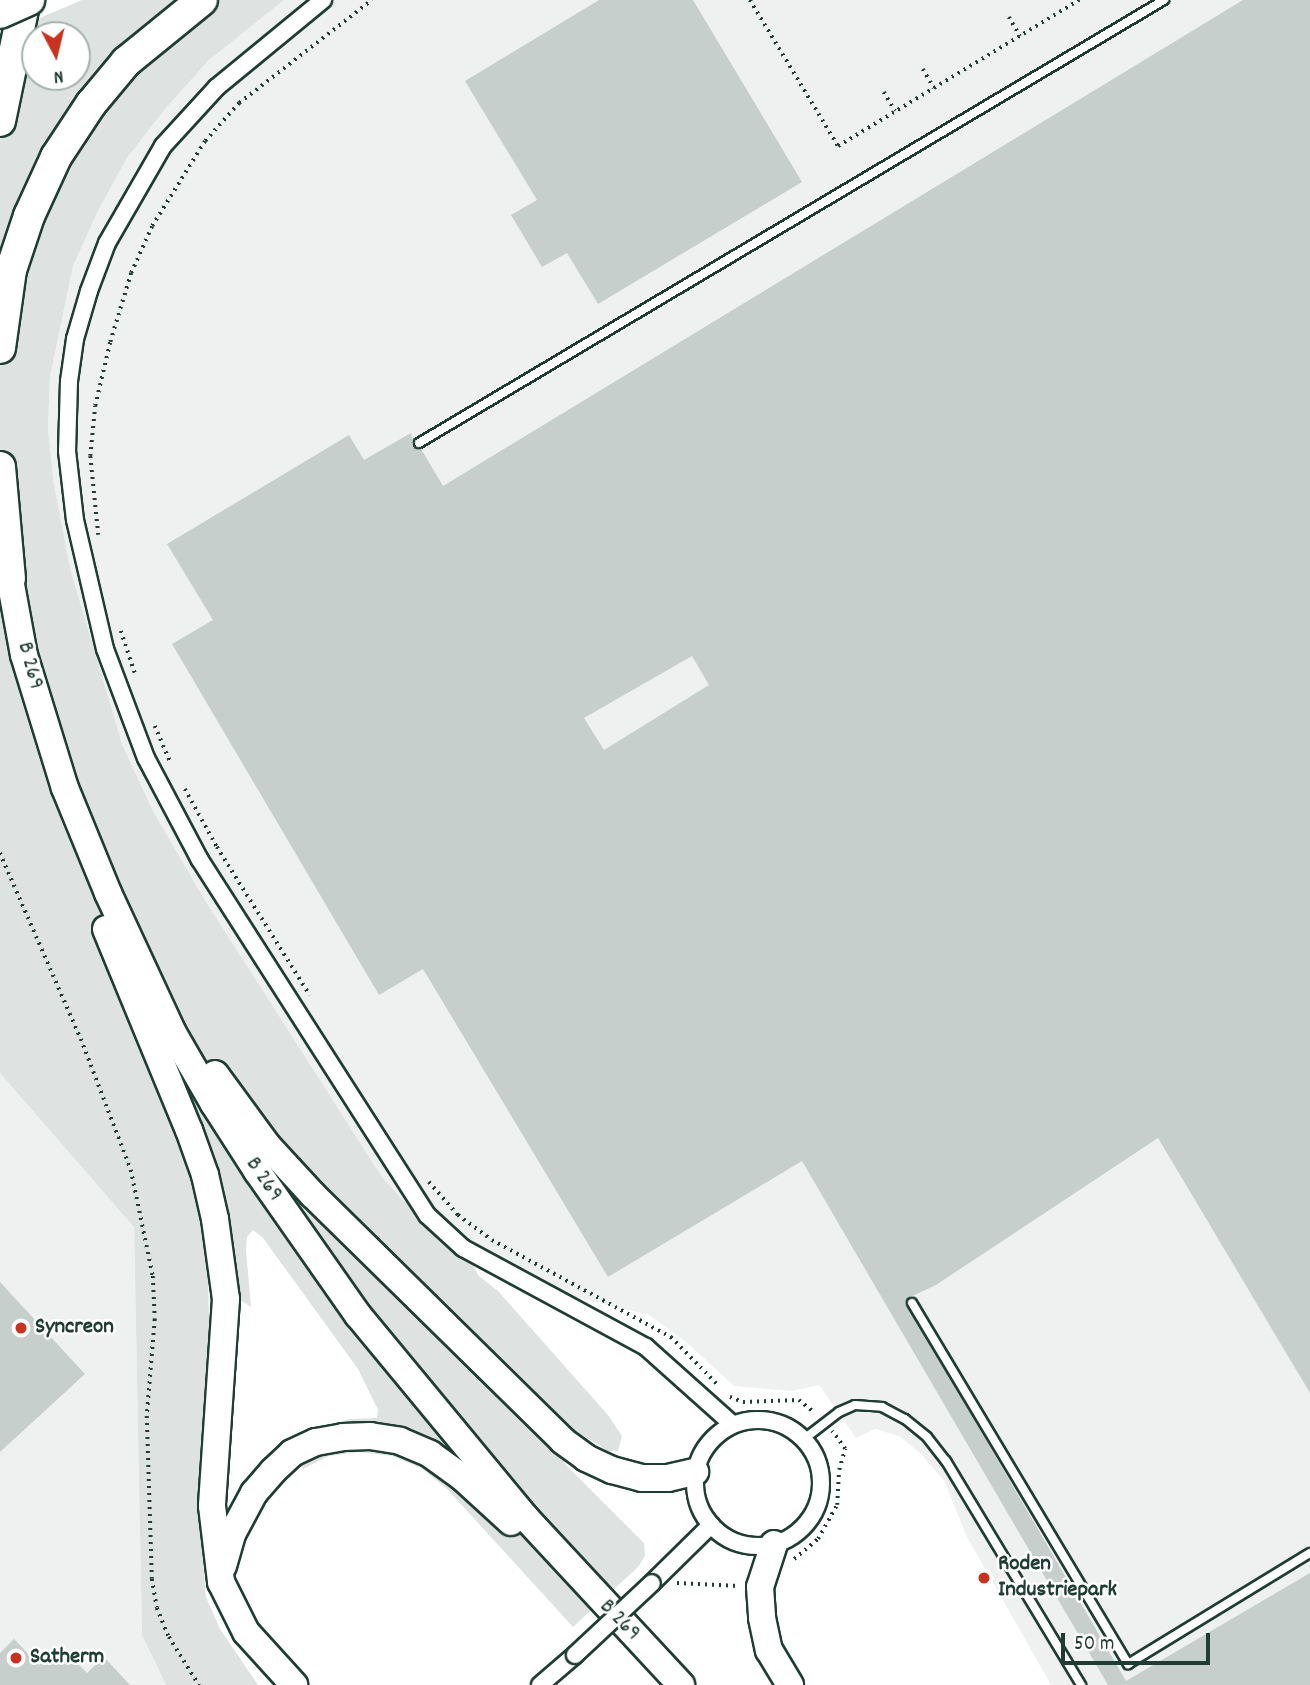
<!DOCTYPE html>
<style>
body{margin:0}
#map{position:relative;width:1310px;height:1685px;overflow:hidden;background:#fff;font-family:Dekko,sans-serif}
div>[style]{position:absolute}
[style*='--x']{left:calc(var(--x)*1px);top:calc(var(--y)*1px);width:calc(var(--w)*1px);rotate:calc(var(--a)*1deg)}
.built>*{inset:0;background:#eef1f0}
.green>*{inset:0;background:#dee3e2}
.building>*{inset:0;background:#c7cfcc}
.path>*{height:3.5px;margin-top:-1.75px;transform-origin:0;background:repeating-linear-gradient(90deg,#1f3d34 0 2px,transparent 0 7px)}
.roads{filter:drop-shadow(2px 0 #1f3d34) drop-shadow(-2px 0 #1f3d34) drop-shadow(0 2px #1f3d34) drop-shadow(0 -2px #1f3d34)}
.service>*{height:8px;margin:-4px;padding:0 4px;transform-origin:4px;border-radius:4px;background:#fff}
.minor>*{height:16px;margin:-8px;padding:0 8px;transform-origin:8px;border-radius:8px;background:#fff}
.minor>.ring{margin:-8px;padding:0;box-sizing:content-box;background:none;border:16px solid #fff;border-radius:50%}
.primary>*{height:26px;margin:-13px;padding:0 13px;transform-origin:13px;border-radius:13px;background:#fff}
.motorway>*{height:30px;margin:-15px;padding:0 15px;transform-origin:15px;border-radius:15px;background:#fff}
.bridges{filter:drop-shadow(2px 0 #1f3d34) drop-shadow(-2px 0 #1f3d34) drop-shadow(0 2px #1f3d34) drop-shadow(0 -2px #1f3d34)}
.minor-bridge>*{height:16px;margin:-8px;padding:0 8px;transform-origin:8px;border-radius:8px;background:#fff}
.motorway-bridge>*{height:30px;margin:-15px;padding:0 15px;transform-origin:15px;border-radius:15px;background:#fff}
.dots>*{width:19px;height:19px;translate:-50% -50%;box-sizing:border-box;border:4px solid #fff;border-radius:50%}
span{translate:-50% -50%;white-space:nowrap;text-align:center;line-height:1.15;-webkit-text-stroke:5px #fff;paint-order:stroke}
.street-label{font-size:23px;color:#1f3d34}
.poi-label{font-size:23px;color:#1f3d34;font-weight:700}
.left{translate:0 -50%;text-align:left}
.north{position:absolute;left:21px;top:21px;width:70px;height:70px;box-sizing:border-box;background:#fff;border:2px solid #a5b1ae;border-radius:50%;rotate:173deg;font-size:19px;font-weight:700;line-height:28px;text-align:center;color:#1f3d34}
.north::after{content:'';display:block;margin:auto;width:24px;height:32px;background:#c8321e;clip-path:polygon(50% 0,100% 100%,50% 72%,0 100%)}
.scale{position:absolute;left:1061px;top:1633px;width:149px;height:32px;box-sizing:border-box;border:4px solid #1f3d34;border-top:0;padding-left:9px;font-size:21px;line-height:24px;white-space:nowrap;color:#1f3d34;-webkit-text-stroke:5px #fff;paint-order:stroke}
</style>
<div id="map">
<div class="built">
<div style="clip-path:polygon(284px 0,1310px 0,1310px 1685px,1051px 1685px,966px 1535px,945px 1482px,921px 1454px,899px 1436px,875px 1429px,856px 1438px,819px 1385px,792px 1391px,734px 1386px,685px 1341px,649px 1315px,499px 1279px,445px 1246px,382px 1177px,203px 897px,153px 811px,122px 744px,94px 657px,71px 572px,54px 485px,48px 428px,50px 377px,73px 266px,99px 209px,127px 158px,166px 108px,209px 60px)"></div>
<div style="clip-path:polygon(0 1073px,134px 1226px,142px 1635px,166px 1685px,0 1685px)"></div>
</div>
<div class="green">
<div style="clip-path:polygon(evenodd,82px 0,284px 0,209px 60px,166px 108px,127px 158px,99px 209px,73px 266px,50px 377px,48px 428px,54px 485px,71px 572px,122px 744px,153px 811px,203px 897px,382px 1177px,445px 1246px,470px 1260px,479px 1276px,498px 1291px,608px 1415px,622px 1436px,618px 1451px,608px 1451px,574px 1430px,564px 1463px,644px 1543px,645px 1556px,638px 1567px,573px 1627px,447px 1489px,421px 1468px,392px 1456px,360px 1452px,329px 1456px,303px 1469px,284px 1442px,307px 1430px,351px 1419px,377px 1418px,378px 1410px,358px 1369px,263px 1238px,253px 1230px,247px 1237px,246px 1250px,251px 1307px,208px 1280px,210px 1348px,202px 1472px,202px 1551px,206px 1597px,220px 1629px,258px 1685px,166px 1685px,142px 1635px,134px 1227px,0 1073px,0 35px,82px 0,35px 35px,77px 35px,77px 77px,35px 77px,35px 35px)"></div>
</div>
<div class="building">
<div style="clip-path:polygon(599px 0,693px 0,802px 182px,598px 304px,567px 253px,542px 267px,511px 215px,537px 200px,465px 81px)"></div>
<div style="clip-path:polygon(evenodd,1243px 0,1310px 0,1310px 1393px,1158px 1138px,936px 1285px,908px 1298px,906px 1302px,1126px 1681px,1310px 1573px,1310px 1685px,1108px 1685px,802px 1161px,608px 1277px,423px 969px,379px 995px,172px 644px,213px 620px,167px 544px,349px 435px,364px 460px,411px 433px,414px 447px,421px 449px,443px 486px,1243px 0,692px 656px,709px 685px,604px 750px,584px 718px,692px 656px)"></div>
<div style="clip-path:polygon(0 1282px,85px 1374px,0 1452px)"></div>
<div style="clip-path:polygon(14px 1639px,39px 1665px,60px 1645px,87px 1673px,104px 1657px,130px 1685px,0 1685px,0 1653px)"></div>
</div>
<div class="path">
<div style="--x:750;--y:0;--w:170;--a:58.9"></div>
<div style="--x:838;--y:146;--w:282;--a:-31.2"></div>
<div style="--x:1009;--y:17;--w:22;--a:60"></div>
<div style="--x:923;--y:69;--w:22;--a:60"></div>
<div style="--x:884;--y:92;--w:22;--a:60"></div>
<div style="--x:98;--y:535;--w:79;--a:-95.8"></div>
<div style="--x:90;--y:456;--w:50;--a:-84.3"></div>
<div style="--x:95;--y:406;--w:66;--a:-76.8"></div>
<div style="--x:110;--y:342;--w:72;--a:-73.1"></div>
<div style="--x:131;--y:273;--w:51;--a:-65.9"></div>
<div style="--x:152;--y:226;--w:100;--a:-58.1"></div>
<div style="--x:205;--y:141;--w:51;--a:-48.2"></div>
<div style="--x:239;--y:103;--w:168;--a:-37.8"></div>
<div style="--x:121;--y:631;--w:44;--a:71.6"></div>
<div style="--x:155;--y:726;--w:38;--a:67"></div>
<div style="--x:185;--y:789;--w:66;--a:61.1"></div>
<div style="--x:217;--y:847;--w:175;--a:57.9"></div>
<div style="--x:0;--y:853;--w:203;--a:66.5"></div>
<div style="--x:81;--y:1039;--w:140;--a:69.1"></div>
<div style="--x:131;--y:1170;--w:108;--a:78.3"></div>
<div style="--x:153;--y:1276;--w:43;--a:87.3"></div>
<div style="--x:155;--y:1319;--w:97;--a:94.7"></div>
<div style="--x:147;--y:1416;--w:163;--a:88.2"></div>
<div style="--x:152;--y:1579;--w:29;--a:80"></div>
<div style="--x:157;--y:1608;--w:31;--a:68"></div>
<div style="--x:169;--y:1637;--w:57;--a:58"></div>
<div style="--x:429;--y:1182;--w:44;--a:48.7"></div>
<div style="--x:458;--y:1215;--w:42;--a:36.3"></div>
<div style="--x:492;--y:1240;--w:204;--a:28.5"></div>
<div style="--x:671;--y:1337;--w:66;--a:45.6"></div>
<div style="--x:730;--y:1397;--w:14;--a:21"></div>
<div style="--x:743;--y:1402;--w:56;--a:-2"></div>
<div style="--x:799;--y:1400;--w:21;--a:39"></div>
<div style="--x:794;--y:1559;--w:31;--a:-40"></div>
<div style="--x:818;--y:1539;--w:39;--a:-61"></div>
<div style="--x:837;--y:1505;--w:35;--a:-87"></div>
<div style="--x:839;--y:1470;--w:22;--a:-74"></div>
<div style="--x:845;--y:1449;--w:22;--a:-126"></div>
<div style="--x:677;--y:1583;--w:62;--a:2.8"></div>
</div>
<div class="roads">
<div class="service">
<div style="--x:419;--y:443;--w:867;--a:-30.74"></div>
<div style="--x:912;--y:1303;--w:421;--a:59.1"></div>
<div style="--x:1128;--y:1664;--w:213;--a:-31.4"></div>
<div style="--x:804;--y:1439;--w:44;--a:-37.6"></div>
<div style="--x:839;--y:1412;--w:17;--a:-24"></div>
<div style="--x:855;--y:1405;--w:27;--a:4"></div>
<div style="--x:882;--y:1407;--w:26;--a:28"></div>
<div style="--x:905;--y:1419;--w:28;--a:39"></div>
<div style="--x:927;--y:1437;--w:31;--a:52"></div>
<div style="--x:946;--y:1461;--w:262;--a:58.9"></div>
</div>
<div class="minor">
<div style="--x:323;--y:0;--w:137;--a:140.6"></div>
<div style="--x:217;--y:87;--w:80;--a:132.5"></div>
<div style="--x:163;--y:146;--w:112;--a:120"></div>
<div style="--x:107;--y:243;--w:51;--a:110.6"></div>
<div style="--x:89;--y:291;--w:50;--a:106.3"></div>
<div style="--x:75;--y:339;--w:42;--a:98.1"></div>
<div style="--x:69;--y:381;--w:70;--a:91.6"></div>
<div style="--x:67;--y:451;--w:69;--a:83.4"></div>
<div style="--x:75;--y:520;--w:132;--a:76.9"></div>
<div style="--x:105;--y:649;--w:116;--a:69.4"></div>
<div style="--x:146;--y:758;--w:115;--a:62.1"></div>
<div style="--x:200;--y:860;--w:421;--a:57.4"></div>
<div style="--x:427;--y:1215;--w:49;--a:42.5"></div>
<div style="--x:463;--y:1248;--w:208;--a:28.4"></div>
<div style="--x:646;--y:1347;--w:115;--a:41.8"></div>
<div class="ring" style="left:695px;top:1420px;width:110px;height:110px"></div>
<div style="--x:652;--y:1583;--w:83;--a:-44.5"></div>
<div style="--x:540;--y:1685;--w:46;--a:-40.6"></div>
</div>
<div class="primary">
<div style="--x:10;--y:579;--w:77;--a:79.6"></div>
<div style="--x:24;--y:655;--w:139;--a:72.9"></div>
<div style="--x:65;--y:788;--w:113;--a:67.7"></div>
<div style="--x:108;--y:893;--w:154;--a:65.1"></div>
<div style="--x:173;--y:1033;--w:82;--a:60"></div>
<div style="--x:214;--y:1104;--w:80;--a:57.3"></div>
<div style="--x:257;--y:1171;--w:176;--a:55"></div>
<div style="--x:358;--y:1315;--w:264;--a:50.4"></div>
<div style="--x:526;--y:1518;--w:228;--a:47.1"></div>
<div style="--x:106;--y:929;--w:217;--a:67.6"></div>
<div style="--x:189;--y:1130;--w:48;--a:70.4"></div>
<div style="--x:205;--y:1175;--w:45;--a:77.2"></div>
<div style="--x:215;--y:1219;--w:81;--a:82.2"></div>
<div style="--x:226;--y:1299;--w:207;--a:93.9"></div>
<div style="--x:212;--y:1506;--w:77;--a:83.2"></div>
<div style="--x:221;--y:1582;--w:56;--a:63.4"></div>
<div style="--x:246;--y:1632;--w:72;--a:47.8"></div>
<div style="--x:215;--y:1074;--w:88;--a:53.8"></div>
<div style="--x:267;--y:1145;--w:67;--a:47.4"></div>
<div style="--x:312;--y:1194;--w:352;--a:44.5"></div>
<div style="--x:563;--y:1441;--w:29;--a:36"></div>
<div style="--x:586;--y:1458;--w:29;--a:25"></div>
<div style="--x:612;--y:1470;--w:31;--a:15"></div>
<div style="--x:642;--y:1478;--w:26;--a:0"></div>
<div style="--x:668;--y:1478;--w:28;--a:-13"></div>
<div style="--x:774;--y:1544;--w:45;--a:108"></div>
<div style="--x:760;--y:1587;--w:31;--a:86"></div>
<div style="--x:762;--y:1618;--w:33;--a:78"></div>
<div style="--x:769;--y:1650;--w:41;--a:59"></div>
<div style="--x:223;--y:1566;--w:33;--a:-74"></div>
<div style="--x:232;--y:1534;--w:47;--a:-61.8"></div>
<div style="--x:254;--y:1493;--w:29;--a:-49"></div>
<div style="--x:273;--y:1471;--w:26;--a:-43"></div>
<div style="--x:292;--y:1453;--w:26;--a:-25"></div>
<div style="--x:316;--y:1442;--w:27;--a:-10"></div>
<div style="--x:343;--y:1437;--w:27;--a:-2"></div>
<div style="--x:370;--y:1436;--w:30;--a:9"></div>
<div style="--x:400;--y:1441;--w:33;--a:23"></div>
<div style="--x:430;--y:1454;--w:41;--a:36"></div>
<div style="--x:463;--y:1478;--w:65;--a:42.5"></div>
</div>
<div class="motorway">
<div style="--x:0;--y:121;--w:124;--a:-78.3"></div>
<div style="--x:0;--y:348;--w:79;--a:-82"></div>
<div style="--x:11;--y:270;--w:57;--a:-71.6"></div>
<div style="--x:29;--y:216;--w:65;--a:-65.4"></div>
<div style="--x:56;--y:157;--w:64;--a:-56.6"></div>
<div style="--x:91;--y:104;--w:55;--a:-50.2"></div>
<div style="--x:126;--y:62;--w:98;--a:-39.2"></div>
<div style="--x:0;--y:467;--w:112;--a:84.9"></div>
</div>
</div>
<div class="bridges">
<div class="minor-bridge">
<div style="--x:575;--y:1655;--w:105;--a:-43.1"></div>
</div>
<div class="motorway-bridge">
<div style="--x:0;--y:13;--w:32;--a:-24"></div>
</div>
</div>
<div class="dots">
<div style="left:21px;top:1328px;background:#c8321e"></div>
<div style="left:984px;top:1578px;background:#c8321e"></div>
<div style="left:16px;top:1658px;background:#c8321e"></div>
</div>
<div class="street-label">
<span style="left:29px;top:666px;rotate:75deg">B 269</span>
<span style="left:263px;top:1180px;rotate:56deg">B 269</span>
<span style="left:619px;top:1621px;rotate:46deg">B 269</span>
</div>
<div class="poi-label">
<span class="left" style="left:35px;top:1328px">Syncreon</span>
<span class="left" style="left:998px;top:1578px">Roden<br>Industriepark</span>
<span class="left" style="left:30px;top:1658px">Satherm</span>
</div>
<div class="north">N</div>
<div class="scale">50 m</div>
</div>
